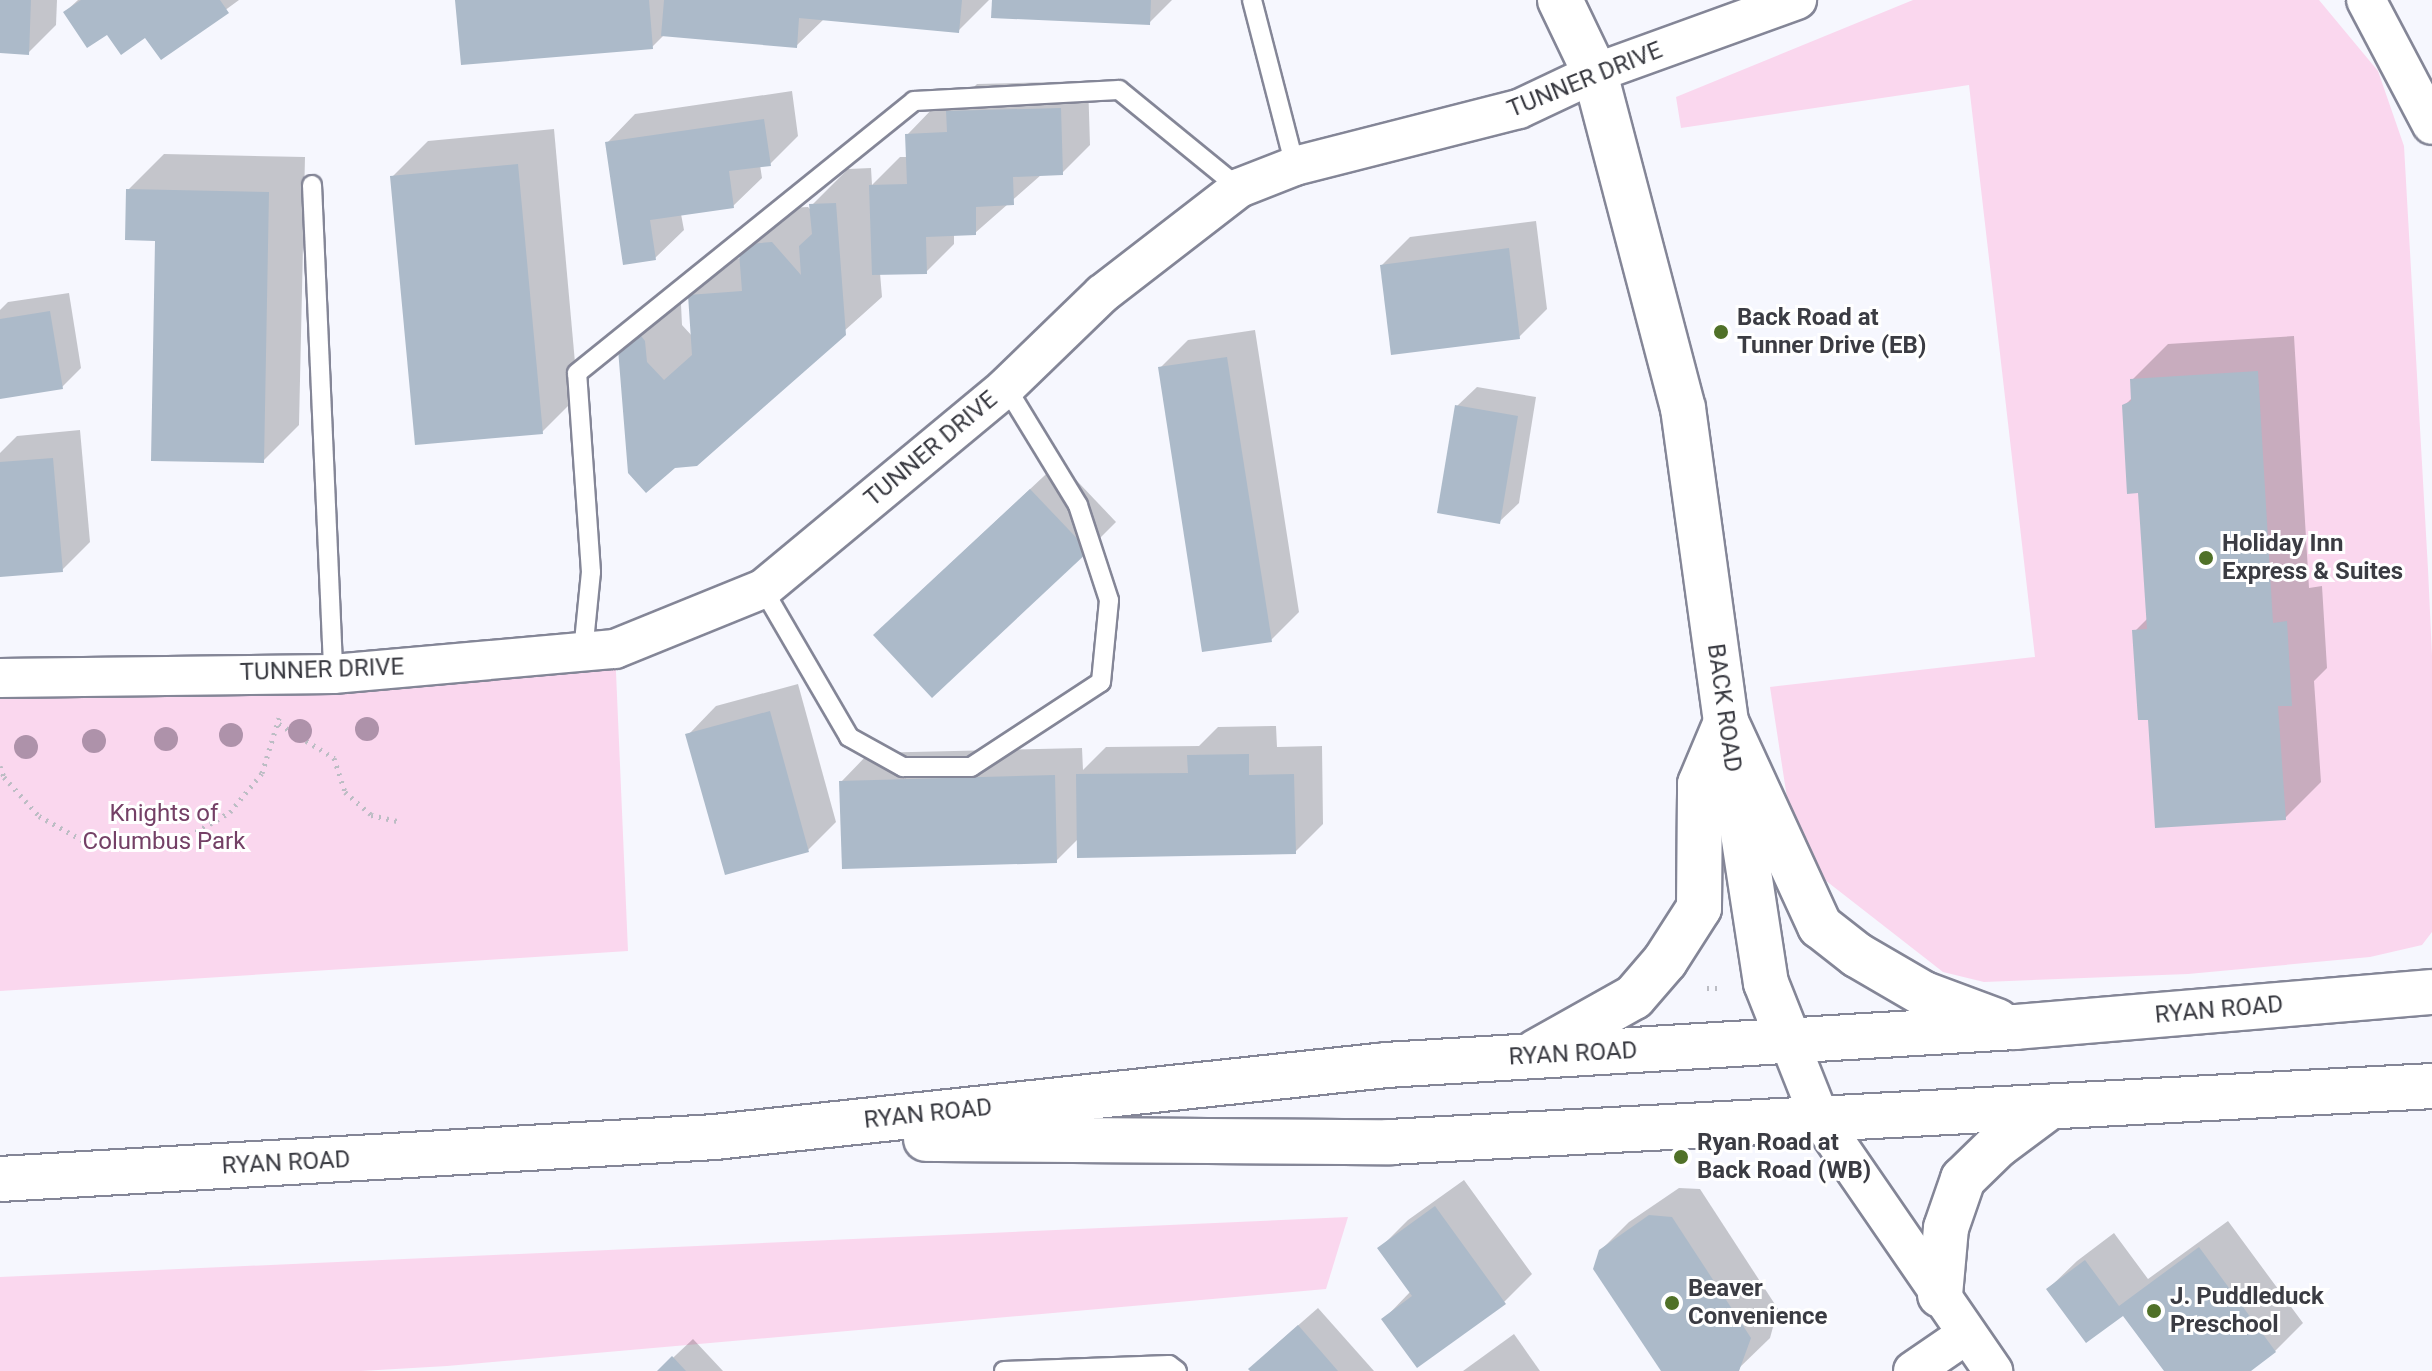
<!DOCTYPE html>
<style>
body{margin:0}
#map{position:relative;width:2432px;height:1371px;overflow:hidden;background:#f6f7fe;font-family:Roboto,sans-serif}
div>[style]{position:absolute}
[style*='--x']{left:calc(var(--x)*1px);top:calc(var(--y)*1px);width:calc(var(--w)*1px);rotate:calc(var(--a)*1deg)}
.green>*{inset:0;background:#fad7ee}
.shadow>*{inset:0;background:#0003}
.building>*{inset:0;background:#acbac9}
.path>*{height:5px;margin-top:-2.5px;transform-origin:0;background:repeating-linear-gradient(90deg,#bcbdc4 0 2px,transparent 0 8px)}
.roads{filter:drop-shadow(2px 0 #848697) drop-shadow(-2px 0 #848697) drop-shadow(0 2px #848697) drop-shadow(0 -2px #848697)}
.service>*{height:18px;margin:-9px;padding:0 9px;transform-origin:9px;border-radius:9px;background:#fff}
.minor>*{height:38px;margin:-19px;padding:0 19px;transform-origin:19px;border-radius:19px;background:#fff}
.tertiary>*{height:44px;margin:-22px;padding:0 22px;transform-origin:22px;border-radius:22px;background:#fff}
.secondary>*{height:44px;margin:-22px;padding:0 22px;transform-origin:22px;border-radius:22px;background:#fff}
.trees>*{width:24px;height:24px;margin:-12px;border-radius:50%;background:#ae92aa}
.dots>*{width:22px;height:22px;translate:-50% -50%;box-sizing:border-box;border:4px solid #fff;border-radius:50%}
span{translate:-50% -50%;white-space:nowrap;text-align:center;line-height:1.15;-webkit-text-stroke:6px #fff;paint-order:stroke}
.street-label{font-size:24px;color:#3b3c43}
.poi-label{font-size:24px;color:#3b3c43;font-weight:700}
.left{translate:0 -50%;text-align:left}
.park-label{font-size:24px;color:#744066}
</style>
<div id="map">
<div class="green">
<div style="clip-path:polygon(1913px 0,2319px 0,2378px 71px,2404px 146px,2428px 569px,2432px 656px,2432px 932px,2422px 945px,2370px 957px,2188px 974px,1984px 982px,1943px 972px,1816px 873px,1791px 824px,1770px 687px,2035px 657px,1969px 85px,1681px 128px,1676px 97px)"></div>
<div style="clip-path:polygon(615px 649px,628px 951px,0 991px,0 678px)"></div>
<div style="clip-path:polygon(1348px 1217px,1326px 1289px,447px 1366px,361px 1371px,0 1371px,0 1277px)"></div>
</div>
<div class="shadow">
<div style="clip-path:polygon(0 0,57px 0,56px 25px,28px 53px,0 51px)"></div>
<div style="clip-path:polygon(78px 0,239px 0,161px 57px,146px 36px,107px 32px,65px 12px)"></div>
<div style="clip-path:polygon(457px 0,989px 0,958px 31px,824px 19px,796px 46px,665px 34px,652px 47px)"></div>
<div style="clip-path:polygon(994px 0,1172px 0,1149px 23px)"></div>
<div style="clip-path:polygon(1088px 81px,1090px 145px,1062px 173px,1041px 175px,975px 233px,954px 234px,954px 244px,926px 272px,880px 273px,882px 297px,696px 464px,620px 350px,675px 298px,681px 304px,682px 325px,693px 337px,690px 296px,726px 260px,741px 258px,741px 253px,787px 208px,808px 207px,812px 211px,812px 205px,848px 169px,871px 168px,872px 185px,900px 157px,908px 157px,907px 135px,935px 106px,955px 106px,977px 84px)"></div>
<div style="clip-path:polygon(792px 91px,798px 136px,770px 164px,760px 165px,762px 178px,733px 206px,681px 214px,684px 230px,655px 258px,607px 143px,635px 114px)"></div>
<div style="clip-path:polygon(554px 129px,578px 396px,542px 432px,392px 177px,428px 141px)"></div>
<div style="clip-path:polygon(164px 154px,305px 157px,299px 425px,263px 461px,158px 239px,128px 190px)"></div>
<div style="clip-path:polygon(1536px 221px,1547px 309px,1519px 337px,1382px 265px,1410px 237px)"></div>
<div style="clip-path:polygon(69px 293px,81px 368px,62px 387px,0 394px,0 310px,8px 302px)"></div>
<div style="clip-path:polygon(1255px 330px,1299px 612px,1271px 640px,1160px 368px,1188px 340px)"></div>
<div style="clip-path:polygon(2294px 336px,2309px 588px,2322px 586px,2327px 668px,2314px 681px,2321px 782px,2285px 818px,2150px 718px,2135px 631px,2148px 618px,2140px 491px,2124px 406px,2133px 397px,2132px 380px,2168px 344px)"></div>
<div style="clip-path:polygon(1477px 387px,1536px 397px,1519px 503px,1499px 522px,1457px 406px)"></div>
<div style="clip-path:polygon(80px 430px,90px 542px,62px 570px,0 575px,0 453px,17px 436px)"></div>
<div style="clip-path:polygon(1059px 462px,1116px 522px,1088px 550px,904px 607px)"></div>
<div style="clip-path:polygon(798px 684px,836px 822px,808px 850px,688px 735px,716px 706px)"></div>
<div style="clip-path:polygon(1276px 726px,1277px 747px,1322px 746px,1323px 824px,1295px 852px,1078px 839px,1056px 861px,841px 782px,869px 753px,1082px 748px,1083px 770px,1106px 747px,1199px 746px,1218px 727px)"></div>
<div style="clip-path:polygon(1464px 1180px,1532px 1274px,1504px 1302px,1384px 1319px,1411px 1291px,1380px 1248px,1408px 1220px)"></div>
<div style="clip-path:polygon(1679px 1188px,1700px 1189px,1778px 1309px,1770px 1338px,1736px 1371px,1663px 1371px,1600px 1251px,1629px 1222px)"></div>
<div style="clip-path:polygon(2228px 1221px,2303px 1323px,2275px 1351px,2247px 1371px,2166px 1371px,2124px 1313px,2048px 1289px,2077px 1261px,2114px 1233px,2148px 1279px)"></div>
<div style="clip-path:polygon(1318px 1308px,1374px 1371px,1252px 1371px,1270px 1350px)"></div>
<div style="clip-path:polygon(1514px 1334px,1540px 1371px,1463px 1371px)"></div>
<div style="clip-path:polygon(693px 1339px,723px 1371px,659px 1371px)"></div>
</div>
<div class="building">
<div style="clip-path:polygon(0 0,31px 0,29px 55px,0 53px)"></div>
<div style="clip-path:polygon(81px 0,220px 0,229px 13px,161px 60px,145px 38px,121px 55px,107px 35px,87px 48px,63px 12px)"></div>
<div style="clip-path:polygon(455px 0,649px 0,653px 49px,461px 65px)"></div>
<div style="clip-path:polygon(664px 0,962px 0,959px 33px,799px 18px,797px 48px,661px 36px)"></div>
<div style="clip-path:polygon(992px 0,1151px 0,1150px 25px,991px 18px)"></div>
<div style="clip-path:polygon(1061px 108px,1063px 175px,1013px 177px,1014px 205px,976px 207px,976px 235px,926px 237px,927px 274px,872px 275px,869px 185px,907px 184px,905px 134px,947px 132px,946px 111px)"></div>
<div style="clip-path:polygon(764px 119px,771px 166px,729px 171px,734px 208px,650px 220px,656px 260px,623px 265px,605px 142px)"></div>
<div style="clip-path:polygon(518px 164px,543px 434px,415px 445px,390px 176px)"></div>
<div style="clip-path:polygon(126px 189px,269px 192px,264px 463px,151px 461px,155px 241px,125px 240px)"></div>
<div style="clip-path:polygon(836px 203px,846px 335px,697px 466px,675px 468px,646px 493px,628px 473px,618px 349px,638px 332px,645px 341px,647px 362px,664px 380px,692px 355px,688px 295px,742px 291px,739px 252px,749px 244px,772px 242px,801px 275px,799px 246px,812px 234px,809px 204px)"></div>
<div style="clip-path:polygon(1509px 248px,1520px 339px,1391px 355px,1380px 265px)"></div>
<div style="clip-path:polygon(50px 311px,63px 389px,0 399px,0 319px)"></div>
<div style="clip-path:polygon(1227px 357px,1272px 642px,1202px 652px,1158px 367px)"></div>
<div style="clip-path:polygon(2258px 371px,2273px 623px,2287px 621px,2292px 706px,2278px 706px,2286px 820px,2155px 828px,2148px 720px,2138px 720px,2132px 630px,2147px 629px,2138px 493px,2127px 494px,2122px 405px,2131px 401px,2130px 379px)"></div>
<div style="clip-path:polygon(1455px 405px,1518px 416px,1500px 524px,1437px 513px)"></div>
<div style="clip-path:polygon(53px 458px,63px 572px,0 577px,0 462px)"></div>
<div style="clip-path:polygon(1030px 489px,1089px 551px,932px 698px,873px 635px)"></div>
<div style="clip-path:polygon(770px 711px,809px 852px,725px 875px,685px 734px)"></div>
<div style="clip-path:polygon(1249px 754px,1249px 775px,1294px 774px,1296px 854px,1077px 858px,1076px 774px,1188px 773px,1187px 755px)"></div>
<div style="clip-path:polygon(1055px 775px,1057px 863px,842px 869px,839px 781px)"></div>
<div style="clip-path:polygon(1435px 1206px,1506px 1304px,1417px 1368px,1381px 1319px,1412px 1296px,1377px 1248px)"></div>
<div style="clip-path:polygon(1649px 1215px,1672px 1217px,1751px 1338px,1739px 1371px,1661px 1371px,1593px 1269px,1599px 1250px)"></div>
<div style="clip-path:polygon(2199px 1247px,2276px 1352px,2251px 1371px,2164px 1371px,2123px 1316px,2086px 1343px,2046px 1289px,2085px 1260px,2119px 1306px)"></div>
<div style="clip-path:polygon(1298px 1325px,1338px 1371px,1250px 1371px,1248px 1369px)"></div>
<div style="clip-path:polygon(672px 1356px,686px 1371px,657px 1371px)"></div>
</div>
<div class="path">
<div style="--x:279;--y:724;--w:65;--a:31.7"></div>
<div style="--x:334;--y:758;--w:36;--a:72"></div>
<div style="--x:345;--y:792;--w:35;--a:41"></div>
<div style="--x:371;--y:815;--w:28;--a:13"></div>
<div style="--x:0;--y:766;--w:12;--a:70"></div>
<div style="--x:4;--y:777;--w:52;--a:48.1"></div>
<div style="--x:39;--y:816;--w:51;--a:29.1"></div>
<div style="--x:84;--y:841;--w:52;--a:8.9"></div>
<div style="--x:135;--y:849;--w:56;--a:-13.5"></div>
<div style="--x:189;--y:836;--w:48;--a:-30.3"></div>
<div style="--x:230;--y:812;--w:50;--a:-50.6"></div>
<div style="--x:262;--y:773;--w:58;--a:-72.8"></div>
<div style="--x:1707;--y:988;--w:15;--a:0"></div>
</div>
<div class="roads">
<div class="service">
<div style="--x:1252;--y:0;--w:171;--a:75.5"></div>
<div style="--x:312;--y:185;--w:489;--a:87.5"></div>
<div style="--x:763;--y:589;--w:171;--a:59.8"></div>
<div style="--x:849;--y:737;--w:62;--a:29.1"></div>
<div style="--x:903;--y:767;--w:68;--a:0"></div>
<div style="--x:971;--y:767;--w:155;--a:-33.2"></div>
<div style="--x:1101;--y:682;--w:82;--a:-84.4"></div>
<div style="--x:1109;--y:600;--w:100;--a:-108.1"></div>
<div style="--x:1078;--y:505;--w:138;--a:-121.4"></div>
<div style="--x:583;--y:652;--w:80;--a:-84.3"></div>
<div style="--x:591;--y:572;--w:199;--a:-94"></div>
<div style="--x:577;--y:373;--w:433;--a:-38.9"></div>
<div style="--x:914;--y:101;--w:205;--a:-3.1"></div>
<div style="--x:1119;--y:90;--w:155;--a:39.2"></div>
<div style="--x:1004;--y:1371;--w:165;--a:-2.1"></div>
<div style="--x:1169;--y:1365;--w:10;--a:37"></div>
</div>
<div class="minor">
<div style="--x:2366;--y:0;--w:141;--a:62.2"></div>
<div style="--x:0;--y:678;--w:333;--a:-0.7"></div>
<div style="--x:333;--y:674;--w:283;--a:-5.1"></div>
<div style="--x:615;--y:649;--w:160;--a:-22.1"></div>
<div style="--x:763;--y:589;--w:316;--a:-39.7"></div>
<div style="--x:1006;--y:387;--w:134;--a:-44.1"></div>
<div style="--x:1102;--y:294;--w:173;--a:-37.7"></div>
<div style="--x:1239;--y:188;--w:60;--a:-21.4"></div>
<div style="--x:1295;--y:166;--w:231;--a:-14.3"></div>
<div style="--x:1519;--y:109;--w:84;--a:-25.3"></div>
<div style="--x:1595;--y:73;--w:215;--a:-19.9"></div>
<div style="--x:1789;--y:1041;--w:84;--a:68.3"></div>
<div style="--x:1820;--y:1119;--w:306;--a:55.5"></div>
<div style="--x:1913;--y:1371;--w:65;--a:-34.4"></div>
</div>
<div class="tertiary">
<div style="--x:1560;--y:0;--w:81;--a:64.4"></div>
<div style="--x:1595;--y:73;--w:346;--a:75.3"></div>
<div style="--x:1683;--y:408;--w:317;--a:82.2"></div>
<div style="--x:1726;--y:722;--w:264;--a:81.3"></div>
<div style="--x:1766;--y:983;--w:62;--a:68.4"></div>
</div>
<div class="secondary">
<div style="--x:1726;--y:722;--w:225;--a:65.3"></div>
<div style="--x:1820;--y:926;--w:47;--a:38.1"></div>
<div style="--x:1857;--y:955;--w:78;--a:30.2"></div>
<div style="--x:1924;--y:994;--w:78;--a:20.3"></div>
<div style="--x:1536;--y:1052;--w:112;--a:-29.3"></div>
<div style="--x:1634;--y:997;--w:48;--a:-49.3"></div>
<div style="--x:1665;--y:961;--w:63;--a:-57.3"></div>
<div style="--x:1699;--y:908;--w:124;--a:-89.5"></div>
<div style="--x:1700;--y:784;--w:67;--a:-67.2"></div>
<div style="--x:926;--y:1139;--w:463;--a:0.4"></div>
<div style="--x:1389;--y:1142;--w:1045;--a:-3.07"></div>
<div style="--x:0;--y:1179;--w:716;--a:-3.36"></div>
<div style="--x:715;--y:1137;--w:675;--a:-6.12"></div>
<div style="--x:1386;--y:1065;--w:630;--a:-3.46"></div>
<div style="--x:2015;--y:1027;--w:418;--a:-4.8"></div>
<div style="--x:1940;--y:1295;--w:67;--a:-84.9"></div>
<div style="--x:1946;--y:1228;--w:52;--a:-70.9"></div>
<div style="--x:1963;--y:1179;--w:49;--a:-44.2"></div>
<div style="--x:1998;--y:1145;--w:64;--a:-36.7"></div>
</div>
</div>
<div class="trees">
<div style="left:367px;top:729px"></div>
<div style="left:300px;top:731px"></div>
<div style="left:231px;top:735px"></div>
<div style="left:166px;top:739px"></div>
<div style="left:94px;top:741px"></div>
<div style="left:26px;top:747px"></div>
</div>
<div class="dots">
<div style="left:1721px;top:332px;background:#507128"></div>
<div style="left:2206px;top:558px;background:#507128"></div>
<div style="left:1681px;top:1157px;background:#507128"></div>
<div style="left:1672px;top:1303px;background:#507128"></div>
<div style="left:2154px;top:1311px;background:#507128"></div>
</div>
<div class="street-label">
<span style="left:1585px;top:80px;rotate:-22deg">TUNNER DRIVE</span>
<span style="left:931px;top:449px;rotate:-40deg">TUNNER DRIVE</span>
<span style="left:322px;top:670px;rotate:-2deg">TUNNER DRIVE</span>
<span style="left:1724px;top:708px;rotate:82deg">BACK ROAD</span>
<span style="left:2219px;top:1010px;rotate:-5deg">RYAN ROAD</span>
<span style="left:1573px;top:1054px;rotate:-3deg">RYAN ROAD</span>
<span style="left:928px;top:1114px;rotate:-6deg">RYAN ROAD</span>
<span style="left:286px;top:1163px;rotate:-3deg">RYAN ROAD</span>
</div>
<div class="poi-label">
<span class="left" style="left:1737px;top:332px">Back Road at<br>Tunner Drive (EB)</span>
<span class="left" style="left:2222px;top:558px">Holiday Inn<br>Express &amp; Suites</span>
<span class="left" style="left:1697px;top:1157px">Ryan Road at<br>Back Road (WB)</span>
<span class="left" style="left:1688px;top:1303px">Beaver<br>Convenience</span>
<span class="left" style="left:2170px;top:1311px">J. Puddleduck<br>Preschool</span>
</div>
<div class="park-label">
<span style="left:164px;top:828px">Knights of<br>Columbus Park</span>
</div>
</div>
